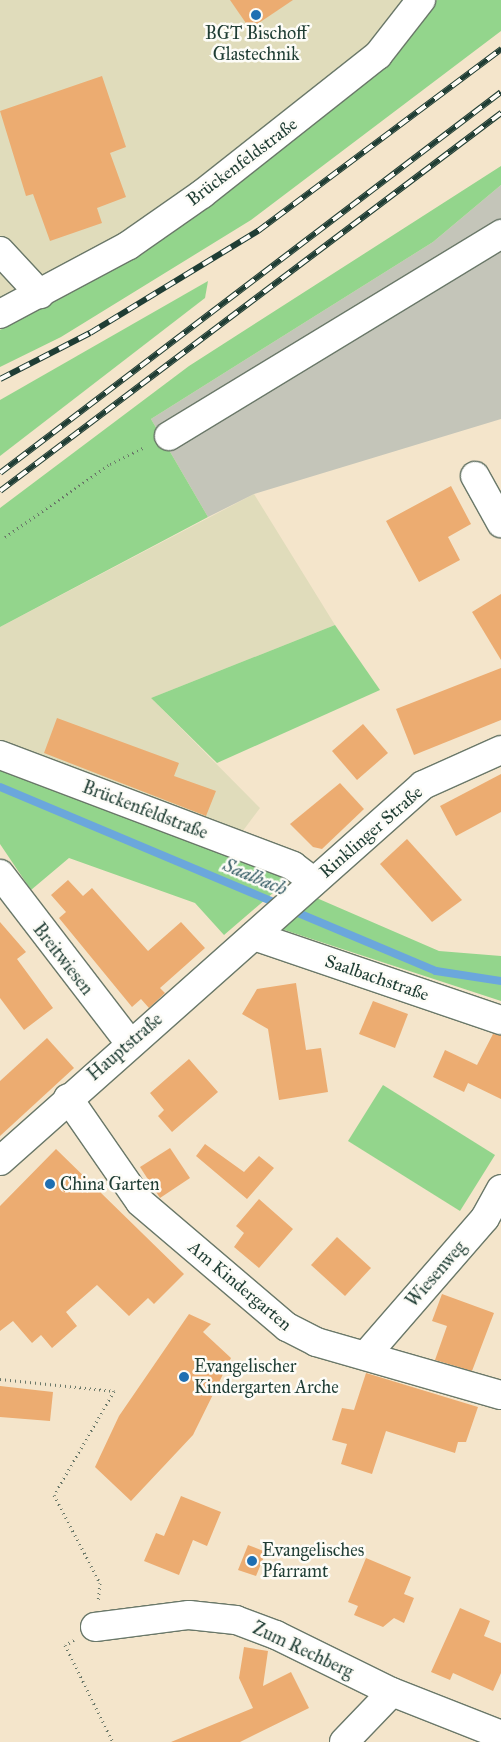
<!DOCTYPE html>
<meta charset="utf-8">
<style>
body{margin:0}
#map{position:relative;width:501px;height:1742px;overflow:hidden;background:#f4e5cb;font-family:"IM FELL Great Primer",serif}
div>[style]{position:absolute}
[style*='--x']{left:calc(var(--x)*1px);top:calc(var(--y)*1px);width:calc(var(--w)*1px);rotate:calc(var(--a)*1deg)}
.built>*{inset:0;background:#e0dcbb}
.industrial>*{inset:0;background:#c4c5b9}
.green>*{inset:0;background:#93d58c}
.stream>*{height:8px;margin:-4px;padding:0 4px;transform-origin:4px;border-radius:4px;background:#6ba7dc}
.building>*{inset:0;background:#ecac71}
.path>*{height:3px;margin-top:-1.5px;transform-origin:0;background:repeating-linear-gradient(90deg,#6a7869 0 1px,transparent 0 5px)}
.roads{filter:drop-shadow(1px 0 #6a7869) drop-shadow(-1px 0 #6a7869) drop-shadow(0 1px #6a7869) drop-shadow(0 -1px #6a7869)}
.minor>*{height:28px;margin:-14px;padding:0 14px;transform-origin:14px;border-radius:14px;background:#fff}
.rail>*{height:5.5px;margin-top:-2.75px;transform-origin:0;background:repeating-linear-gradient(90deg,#fdfcf7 0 11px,#1f3d34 0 22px);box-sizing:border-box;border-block:1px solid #1f3d34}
.dots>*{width:14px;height:14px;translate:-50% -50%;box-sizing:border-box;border:2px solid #fdfcf7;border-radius:50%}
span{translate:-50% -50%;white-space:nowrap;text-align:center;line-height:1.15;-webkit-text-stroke:5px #fdfcf7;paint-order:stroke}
.poi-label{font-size:18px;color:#1f3d34}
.left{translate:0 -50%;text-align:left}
.street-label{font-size:18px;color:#1f3d34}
.water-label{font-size:19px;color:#365d66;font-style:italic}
</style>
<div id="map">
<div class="built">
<div style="clip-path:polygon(0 0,437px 0,388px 64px,277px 153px,136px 255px,0 330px)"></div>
<div style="clip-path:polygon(254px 494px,335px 625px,151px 698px,260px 808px,225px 855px,0 770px,0 627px)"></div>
</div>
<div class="industrial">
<div style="clip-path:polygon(501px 185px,501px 419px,254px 494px,208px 517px,151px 419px,433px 242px)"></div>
</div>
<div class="green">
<div style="clip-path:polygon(437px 0,501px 0,501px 31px,251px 220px,61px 337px,0 367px,0 330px,136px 255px,277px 153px,388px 64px)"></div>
<div style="clip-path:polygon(501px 166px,501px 185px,433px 242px,151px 419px,208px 517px,0 627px,0 508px,189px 366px)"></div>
<div style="clip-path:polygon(208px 281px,205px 298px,0 456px,0 400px)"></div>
<div style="clip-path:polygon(335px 625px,380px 690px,217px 763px,151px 698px)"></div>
<div style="clip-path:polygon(0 770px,277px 875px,287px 881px,224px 935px,195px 903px,69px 858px,31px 890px,0 844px)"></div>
<div style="clip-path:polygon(312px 896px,439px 951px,501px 956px,501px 1001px,278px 928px)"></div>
<div style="clip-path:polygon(383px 1085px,495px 1155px,460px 1211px,348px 1141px)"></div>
</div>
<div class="stream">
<div style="--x:0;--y:787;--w:305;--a:22.8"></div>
<div style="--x:291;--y:910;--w:157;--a:22.8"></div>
<div style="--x:436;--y:971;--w:66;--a:8.7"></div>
</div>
<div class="building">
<div style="clip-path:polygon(230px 0,293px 0,250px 29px)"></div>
<div style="clip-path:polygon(102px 76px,126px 147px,110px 153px,126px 197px,97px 208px,102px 223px,50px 241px,33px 194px,26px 196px,0 111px)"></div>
<div style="clip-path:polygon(451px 486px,471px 524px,448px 537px,460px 560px,419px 582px,386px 521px)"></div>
<div style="clip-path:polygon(501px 594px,501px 660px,472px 612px)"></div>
<div style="clip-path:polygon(501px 668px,501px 720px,414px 755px,396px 709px)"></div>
<div style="clip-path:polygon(57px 718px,179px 763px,174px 776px,216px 791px,206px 816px,44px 753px)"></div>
<div style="clip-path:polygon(363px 724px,388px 753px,357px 780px,332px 751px)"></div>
<div style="clip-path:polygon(501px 774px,501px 812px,456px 836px,440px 806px)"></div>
<div style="clip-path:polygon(340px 783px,364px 809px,322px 849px,313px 847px,290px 824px)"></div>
<div style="clip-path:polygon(407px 839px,462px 900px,432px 922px,380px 864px)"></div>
<div style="clip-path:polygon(68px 880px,83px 896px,92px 888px,148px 951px,181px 922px,205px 948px,160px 988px,165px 993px,149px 1008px,141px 999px,132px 1007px,59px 918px,66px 912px,51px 895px)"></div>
<div style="clip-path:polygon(0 922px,26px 952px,17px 959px,53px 1008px,24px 1030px,0 998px)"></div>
<div style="clip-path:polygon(296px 983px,306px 1050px,321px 1048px,328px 1092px,279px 1100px,268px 1029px,242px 1014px,257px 989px)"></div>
<div style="clip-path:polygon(373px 1001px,408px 1014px,395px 1048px,359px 1034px)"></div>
<div style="clip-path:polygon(493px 1034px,501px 1035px,501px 1099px,468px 1083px,464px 1092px,433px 1077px,445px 1050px,477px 1065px)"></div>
<div style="clip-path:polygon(47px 1038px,74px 1068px,0 1136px,0 1081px)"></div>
<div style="clip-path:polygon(189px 1059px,218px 1092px,172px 1132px,158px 1116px,164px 1110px,150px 1093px)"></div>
<div style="clip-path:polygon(205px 1144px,244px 1172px,259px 1156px,274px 1168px,247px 1199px,196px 1156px)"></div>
<div style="clip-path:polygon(170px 1148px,190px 1178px,160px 1198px,140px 1167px)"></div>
<div style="clip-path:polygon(56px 1149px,184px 1274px,154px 1304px,148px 1298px,129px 1316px,97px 1285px,66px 1312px,77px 1326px,52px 1348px,41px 1335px,32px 1343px,13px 1321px,0 1331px,0 1206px)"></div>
<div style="clip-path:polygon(259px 1199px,293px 1229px,259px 1268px,234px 1247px,244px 1233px,236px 1226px)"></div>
<div style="clip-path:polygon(337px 1237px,371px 1268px,345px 1296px,311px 1265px)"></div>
<div style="clip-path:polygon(442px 1294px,494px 1313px,472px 1371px,435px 1360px,447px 1326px,432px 1321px)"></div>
<div style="clip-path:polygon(189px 1314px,211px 1324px,203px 1332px,231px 1358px,193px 1435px,131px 1501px,95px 1467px,119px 1416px)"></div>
<div style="clip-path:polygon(366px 1373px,478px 1407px,466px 1442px,458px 1442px,455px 1453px,386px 1431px,372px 1474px,341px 1464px,347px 1444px,332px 1440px,342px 1408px,354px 1410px)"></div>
<div style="clip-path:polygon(0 1386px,53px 1392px,50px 1421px,0 1417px)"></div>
<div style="clip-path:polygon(181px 1496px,221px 1512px,207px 1546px,193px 1540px,179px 1575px,144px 1561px,156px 1533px,164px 1536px)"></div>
<div style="clip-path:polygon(248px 1545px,266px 1552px,256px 1576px,238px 1570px)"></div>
<div style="clip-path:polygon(366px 1558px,411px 1577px,404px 1594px,414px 1598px,404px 1623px,394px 1618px,383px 1627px,354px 1615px,358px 1606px,348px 1602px)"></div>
<div style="clip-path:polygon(460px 1608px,490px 1621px,484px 1636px,501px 1643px,501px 1673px,493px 1691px,453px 1673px,450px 1680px,431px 1672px)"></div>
<div style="clip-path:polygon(244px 1647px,268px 1651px,263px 1686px,291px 1672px,309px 1708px,240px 1742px,171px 1742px,253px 1708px,239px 1678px)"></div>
</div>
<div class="path">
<div style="--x:5;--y:537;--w:128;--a:-34.8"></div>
<div style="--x:110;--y:464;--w:39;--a:-26"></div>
<div style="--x:0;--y:1379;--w:115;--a:6"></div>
<div style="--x:114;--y:1391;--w:120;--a:120"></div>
<div style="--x:54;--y:1495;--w:99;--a:62.4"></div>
<div style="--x:100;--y:1583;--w:18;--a:96"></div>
<div style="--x:74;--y:1640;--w:10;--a:151"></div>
<div style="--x:65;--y:1645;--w:108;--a:63.7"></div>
</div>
<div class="roads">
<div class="minor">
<div style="--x:0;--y:251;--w:59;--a:47.1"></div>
<div style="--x:0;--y:314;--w:146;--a:-28.1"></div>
<div style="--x:129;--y:245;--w:89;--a:-34.9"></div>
<div style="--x:202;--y:194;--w:224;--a:-38.3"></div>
<div style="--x:378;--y:55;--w:70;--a:-52"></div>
<div style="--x:169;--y:436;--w:389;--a:-31.3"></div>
<div style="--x:475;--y:476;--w:54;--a:61"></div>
<div style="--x:0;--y:755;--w:313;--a:20.7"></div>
<div style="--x:293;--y:866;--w:26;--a:37"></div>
<div style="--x:0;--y:874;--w:212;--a:52.5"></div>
<div style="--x:254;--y:936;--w:261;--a:18.8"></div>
<div style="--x:68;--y:1098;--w:126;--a:55.3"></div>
<div style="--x:140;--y:1202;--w:193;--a:40.4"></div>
<div style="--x:287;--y:1327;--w:33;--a:27"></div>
<div style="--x:316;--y:1342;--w:192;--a:16"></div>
<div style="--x:0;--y:1161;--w:566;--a:-41.63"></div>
<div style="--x:423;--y:785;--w:85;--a:-24.2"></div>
<div style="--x:366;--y:1355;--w:181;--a:-49"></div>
<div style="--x:485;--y:1218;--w:33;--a:-61"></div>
<div style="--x:95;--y:1627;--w:95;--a:-7.3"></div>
<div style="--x:189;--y:1615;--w:47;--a:6.1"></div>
<div style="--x:236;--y:1620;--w:43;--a:20.6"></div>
<div style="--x:276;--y:1635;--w:129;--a:26.2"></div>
<div style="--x:392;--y:1692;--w:117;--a:21.5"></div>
<div style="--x:344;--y:1742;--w:69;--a:-46.2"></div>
</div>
</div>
<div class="rail">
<div style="--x:0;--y:379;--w:101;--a:-27.1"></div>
<div style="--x:90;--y:333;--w:197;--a:-31.3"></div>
<div style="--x:258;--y:231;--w:304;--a:-36.8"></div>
<div style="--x:0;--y:473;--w:629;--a:-37.25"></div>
<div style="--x:0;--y:491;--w:628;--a:-37.03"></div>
</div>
<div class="dots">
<div style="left:256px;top:15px;background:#1f6fb2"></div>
<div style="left:50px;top:1184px;background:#1f6fb2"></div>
<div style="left:184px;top:1377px;background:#1f6fb2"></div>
<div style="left:252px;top:1561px;background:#1f6fb2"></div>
</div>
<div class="poi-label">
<span style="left:256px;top:44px">BGT Bischoff<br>Glastechnik</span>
<span class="left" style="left:60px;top:1184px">China Garten</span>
<span class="left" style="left:194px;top:1377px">Evangelischer<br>Kindergarten Arche</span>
<span class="left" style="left:262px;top:1561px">Evangelisches<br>Pfarramt</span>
</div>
<div class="street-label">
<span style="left:242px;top:162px;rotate:-37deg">Brückenfeldstraße</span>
<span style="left:145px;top:810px;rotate:21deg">Brückenfeldstraße</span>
<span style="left:371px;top:832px;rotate:-41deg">Rinklinger Straße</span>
<span style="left:63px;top:959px;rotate:52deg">Breitwiesen</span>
<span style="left:377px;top:978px;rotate:19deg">Saalbachstraße</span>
<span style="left:125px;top:1047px;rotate:-41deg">Hauptstraße</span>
<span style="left:436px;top:1274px;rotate:-49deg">Wiesenweg</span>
<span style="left:240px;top:1286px;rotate:40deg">Am Kindergarten</span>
<span style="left:303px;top:1650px;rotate:25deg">Zum Rechberg</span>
</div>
<div class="water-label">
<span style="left:255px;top:877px;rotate:23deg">Saalbach</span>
</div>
</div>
